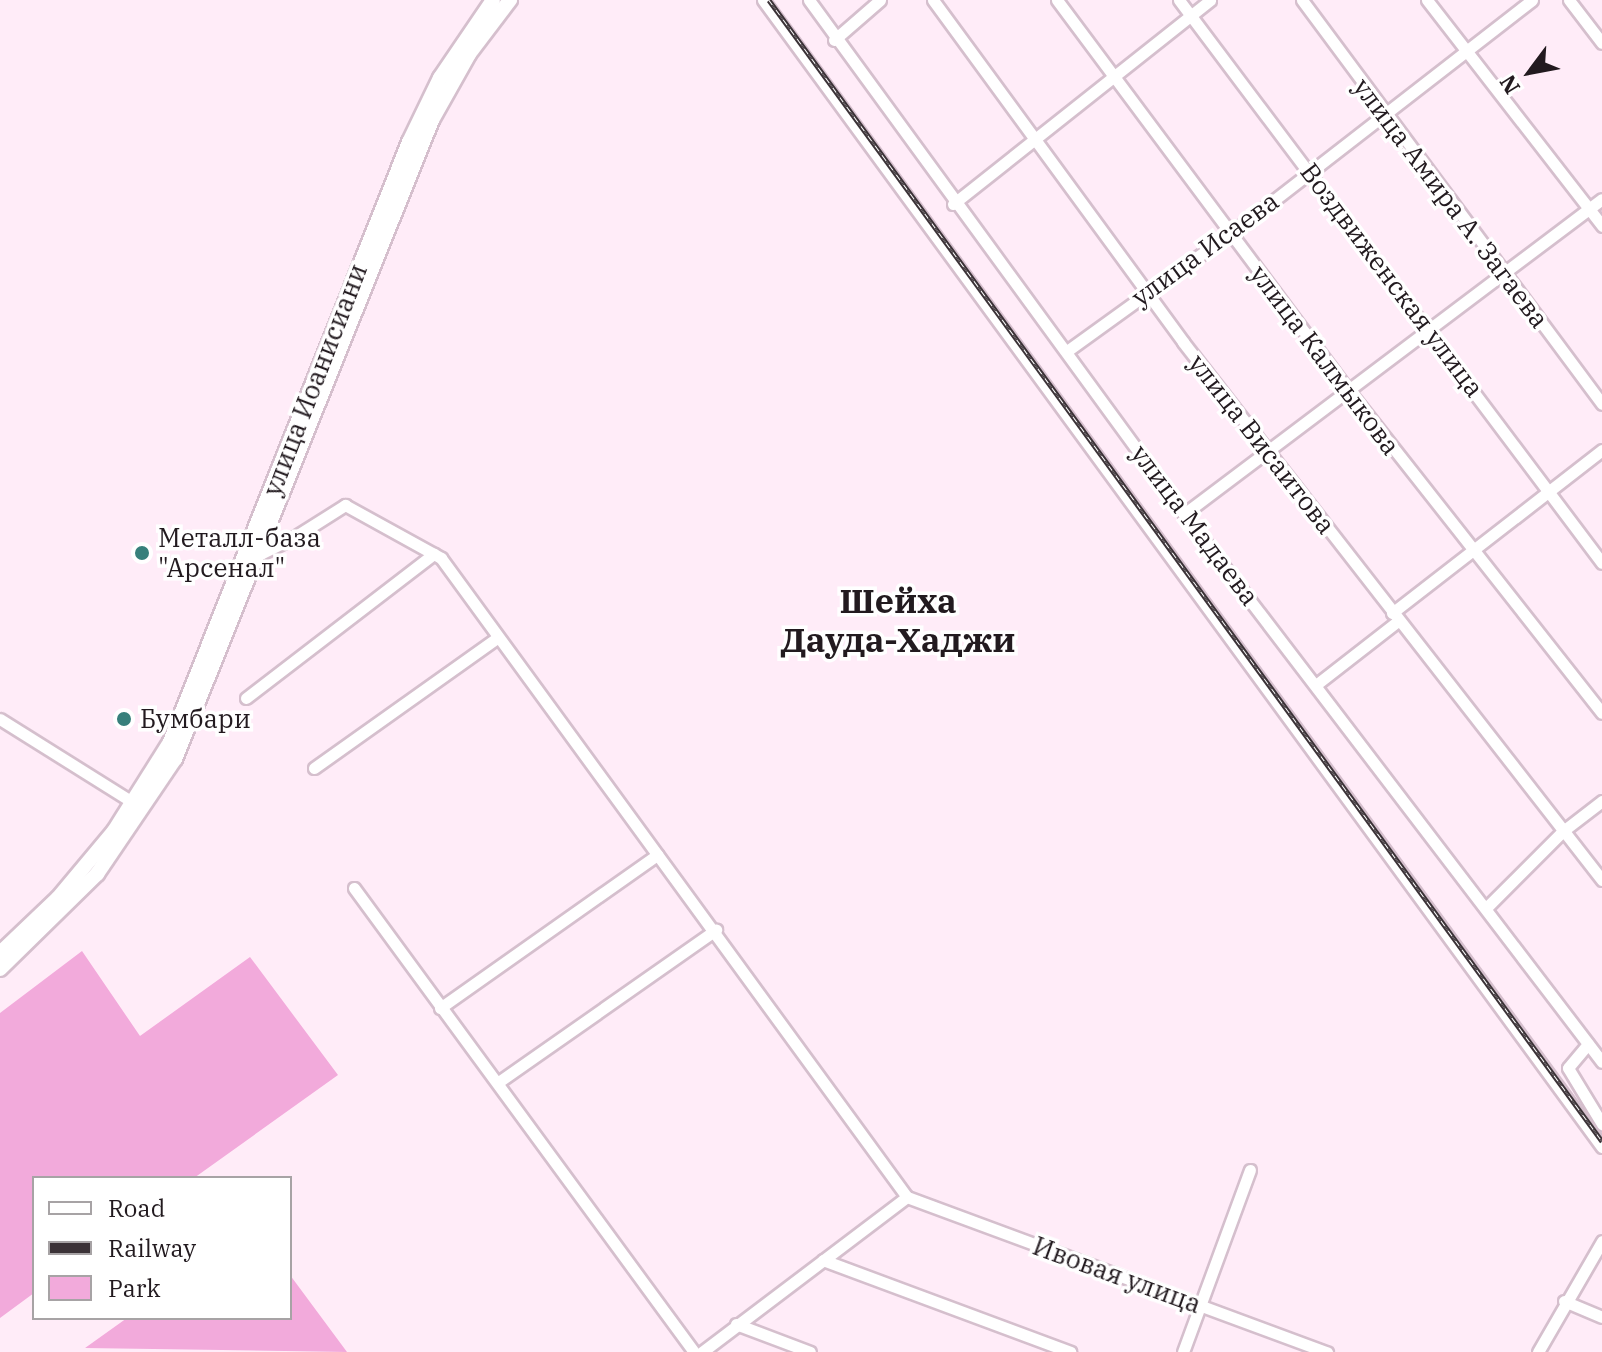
<!DOCTYPE html>
<meta charset="utf-8">
<style>
body{margin:0}
#map{position:relative;width:1602px;height:1352px;overflow:hidden;background:#ffecf8;font-family:"IBM Plex Serif",serif}
div>[style]{position:absolute}
[style*='--x']{left:calc(var(--x)*1px);top:calc(var(--y)*1px);width:calc(var(--w)*1px);rotate:calc(var(--a)*1deg)}
.green>*{inset:0;background:#f2aadb}
.roads{filter:drop-shadow(2px 0 #d5bfcd) drop-shadow(-2px 0 #d5bfcd) drop-shadow(0 2px #d5bfcd) drop-shadow(0 -2px #d5bfcd)}
.minor>*{height:11px;margin:-5.5px;padding:0 5.5px;transform-origin:5.5px;border-radius:5.5px;background:#fff}
.major>*{height:14px;margin:-7px;padding:0 7px;transform-origin:7px;border-radius:7px;background:#fff}
.rail>*{height:5px;margin-top:-2.5px;transform-origin:0;background:repeating-linear-gradient(90deg,#fff 0 6px,#3b3237 0 12px);box-sizing:border-box;border-block:2px solid #3b3237}
.dots>*{width:22px;height:22px;translate:-50% -50%;box-sizing:border-box;border:4px solid #fff;border-radius:50%}
span{translate:-50% -50%;white-space:nowrap;text-align:center;line-height:1.15;-webkit-text-stroke:7px #fff;paint-order:stroke}
.street-label{font-size:26px;color:#221a1f}
.poi-label{font-size:26px;color:#221a1f}
.left{translate:0 -50%;text-align:left}
.district-label{font-size:34px;color:#221a1f;font-weight:700}
.legend{position:absolute;left:32px;top:1176px;width:260px;height:144px;box-sizing:border-box;background:#fff;border:2px solid #a7a3a5;margin:0;padding:10px 14px;list-style:none;font-size:24px;color:#221a1f}
.legend li{display:flex;align-items:center;gap:16px;height:40px}
.legend b{width:40px;border:2px solid #a7a3a5}
.north{position:absolute;left:1490px;top:32px;width:80px;height:80px;-webkit-text-stroke:6px #fff;paint-order:stroke;rotate:238deg;font-size:22px;font-weight:700;line-height:32px;text-align:center;color:#221a1f}
.north::after{content:'';display:block;margin:auto;width:28px;height:36px;background:#221a1f;clip-path:polygon(50% 0,100% 100%,50% 72%,0 100%)}
</style>
<div id="map">
<div class="green">
<div style="clip-path:polygon(82px 951px,140px 1036px,250px 957px,338px 1075px,194px 1178px,34px 1178px,34px 1293px,0 1318px,0 1013px)"></div>
<div style="clip-path:polygon(290px 1275px,347px 1352px,85px 1348px,127px 1318px,290px 1318px)"></div>
</div>
<div class="roads">
<div class="minor">
<div style="--x:763;--y:0;--w:1421;--a:53.82"></div>
<div style="--x:809;--y:0;--w:636;--a:53.89"></div>
<div style="--x:1184;--y:514;--w:689;--a:52.66"></div>
<div style="--x:933;--y:0;--w:424;--a:53.8"></div>
<div style="--x:1183;--y:342;--w:682;--a:52.09"></div>
<div style="--x:1057;--y:0;--w:485;--a:53.3"></div>
<div style="--x:1347;--y:389;--w:412;--a:51.8"></div>
<div style="--x:1179;--y:0;--w:704;--a:53.08"></div>
<div style="--x:1302;--y:0;--w:503;--a:53.4"></div>
<div style="--x:1427;--y:0;--w:286;--a:52.2"></div>
<div style="--x:1569;--y:0;--w:54;--a:52.5"></div>
<div style="--x:834;--y:40;--w:61;--a:-41"></div>
<div style="--x:953;--y:204;--w:328;--a:-38.4"></div>
<div style="--x:1067;--y:351;--w:216;--a:-35.8"></div>
<div style="--x:1242;--y:225;--w:367;--a:-37.8"></div>
<div style="--x:1184;--y:514;--w:523;--a:-37"></div>
<div style="--x:253;--y:551;--w:9;--a:13"></div>
<div style="--x:262;--y:553;--w:34;--a:-26"></div>
<div style="--x:293;--y:538;--w:62;--a:-32.4"></div>
<div style="--x:345;--y:505;--w:110;--a:28.9"></div>
<div style="--x:441;--y:558;--w:791;--a:53.9"></div>
<div style="--x:1392;--y:613;--w:266;--a:-37.8"></div>
<div style="--x:1317;--y:684;--w:103;--a:-37.9"></div>
<div style="--x:246;--y:698;--w:237;--a:-37.5"></div>
<div style="--x:0;--y:719;--w:158;--a:32.1"></div>
<div style="--x:314;--y:768;--w:224;--a:-35.4"></div>
<div style="--x:354;--y:888;--w:575;--a:53.77"></div>
<div style="--x:1486;--y:908;--w:109;--a:-45"></div>
<div style="--x:1563;--y:831;--w:49;--a:-37.6"></div>
<div style="--x:440;--y:1008;--w:266;--a:-35.2"></div>
<div style="--x:1588;--y:1044;--w:31;--a:130"></div>
<div style="--x:1568;--y:1068;--w:66;--a:58.7"></div>
<div style="--x:500;--y:1081;--w:264;--a:-35"></div>
<div style="--x:907;--y:1197;--w:448;--a:20.3"></div>
<div style="--x:823;--y:1260;--w:264;--a:20.4"></div>
<div style="--x:1564;--y:1301;--w:41;--a:22.8"></div>
<div style="--x:736;--y:1324;--w:79;--a:20.7"></div>
<div style="--x:702;--y:1352;--w:257;--a:-37.1"></div>
<div style="--x:1183;--y:1352;--w:194;--a:-69.8"></div>
<div style="--x:1538;--y:1352;--w:128;--a:-60"></div>
</div>
<div class="major">
<div style="--x:0;--y:953;--w:80;--a:-43.5"></div>
<div style="--x:58;--y:898;--w:87;--a:-50.1"></div>
<div style="--x:114;--y:831;--w:105;--a:-57.8"></div>
<div style="--x:170;--y:742;--w:646;--a:-68.28"></div>
<div style="--x:409;--y:142;--w:71;--a:-64.2"></div>
<div style="--x:440;--y:78;--w:94;--a:-55.8"></div>
<div style="--x:0;--y:969;--w:136;--a:-44.4"></div>
<div style="--x:97;--y:874;--w:139;--a:-55.9"></div>
<div style="--x:175;--y:759;--w:689;--a:-68.09"></div>
<div style="--x:432;--y:120;--w:76;--a:-60.7"></div>
<div style="--x:469;--y:54;--w:68;--a:-52.8"></div>
</div>
</div>
<div class="rail">
<div style="--x:769;--y:0;--w:1413;--a:53.87"></div>
</div>
<div class="dots">
<div style="left:142px;top:553px;background:#377f7b"></div>
<div style="left:124px;top:719px;background:#377f7b"></div>
</div>
<div class="street-label">
<span style="left:1451px;top:203px;rotate:53deg">улица Амира А. Загаева</span>
<span style="left:1205px;top:249px;rotate:-36deg">улица Исаева</span>
<span style="left:1392px;top:280px;rotate:53deg">Воздвиженская улица</span>
<span style="left:1325px;top:360px;rotate:53deg">улица Калмыкова</span>
<span style="left:315px;top:380px;rotate:-69deg">улица Иоанисиани</span>
<span style="left:1262px;top:444px;rotate:52deg">улица Висаитова</span>
<span style="left:1195px;top:525px;rotate:53deg">улица Мадаева</span>
<span style="left:1117px;top:1275px;rotate:20deg">Ивовая улица</span>
</div>
<div class="poi-label">
<span class="left" style="left:158px;top:553px">Металл-база<br>"Арсенал"</span>
<span class="left" style="left:140px;top:719px">Бумбари</span>
</div>
<div class="district-label">
<span style="left:898px;top:620px">Шейха<br>Дауда-Хаджи</span>
</div>
<ul class="legend">
<li><b style="height:10px;background:#fff"></b>Road</li>
<li><b style="height:10px;background:#3b3237"></b>Railway</li>
<li><b style="height:22px;background:#f2aadb"></b>Park</li>
</ul>
<div class="north">N</div>
</div>
